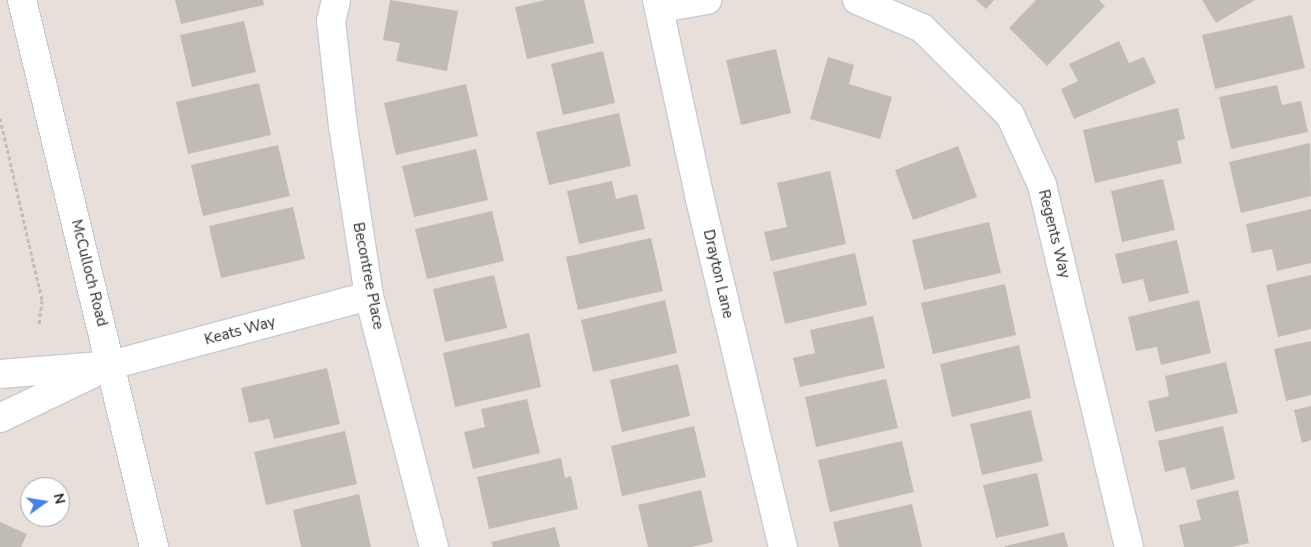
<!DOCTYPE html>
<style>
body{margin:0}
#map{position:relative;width:1311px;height:547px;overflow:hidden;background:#e8dfda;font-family:"Nunito Sans",sans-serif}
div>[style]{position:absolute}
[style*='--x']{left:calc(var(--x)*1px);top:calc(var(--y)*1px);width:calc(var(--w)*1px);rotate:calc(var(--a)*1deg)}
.building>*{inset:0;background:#c0bbb5}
.path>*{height:3px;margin-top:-1.5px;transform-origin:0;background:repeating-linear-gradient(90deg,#bebebe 0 4px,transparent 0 6.5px)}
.roads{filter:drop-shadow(1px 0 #c5cbd4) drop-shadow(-1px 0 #c5cbd4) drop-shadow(0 1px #c5cbd4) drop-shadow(0 -1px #c5cbd4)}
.minor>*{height:28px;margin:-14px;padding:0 14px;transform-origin:14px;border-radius:14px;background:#fff}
.secondary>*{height:28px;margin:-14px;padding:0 14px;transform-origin:14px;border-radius:14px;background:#fff}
span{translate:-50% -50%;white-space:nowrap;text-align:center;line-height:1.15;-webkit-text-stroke:4px #fff;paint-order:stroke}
.street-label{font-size:15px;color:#272727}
.north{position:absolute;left:20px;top:477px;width:50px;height:50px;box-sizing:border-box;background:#fff;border:1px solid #a9a9a9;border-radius:50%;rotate:77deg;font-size:14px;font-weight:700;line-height:20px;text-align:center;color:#272727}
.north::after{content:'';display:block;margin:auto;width:18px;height:22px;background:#4982e6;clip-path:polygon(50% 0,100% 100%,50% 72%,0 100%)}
</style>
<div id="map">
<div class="building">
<div style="clip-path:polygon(175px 0,263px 0,264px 5px,181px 24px)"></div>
<div style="clip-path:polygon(390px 0,458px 11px,447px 71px,396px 61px,400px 43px,383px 40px)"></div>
<div style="clip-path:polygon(546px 0,584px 0,594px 43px,527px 59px,515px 7px)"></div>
<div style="clip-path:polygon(976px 0,994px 0,986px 9px)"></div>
<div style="clip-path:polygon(1036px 0,1099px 0,1105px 6px,1047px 66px,1009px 28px)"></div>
<div style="clip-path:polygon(1202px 0,1255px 0,1216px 23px)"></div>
<div style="clip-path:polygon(1292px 15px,1305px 68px,1215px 89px,1202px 35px)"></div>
<div style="clip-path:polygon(244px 21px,256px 72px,192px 87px,180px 35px)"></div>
<div style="clip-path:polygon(1119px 41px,1129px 63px,1144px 57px,1156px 83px,1074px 119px,1061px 89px,1078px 81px,1069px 64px)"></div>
<div style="clip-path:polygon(776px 49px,791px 113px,741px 125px,726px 60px)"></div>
<div style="clip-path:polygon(603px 51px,615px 103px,563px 115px,551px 64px)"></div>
<div style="clip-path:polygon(828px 57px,854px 65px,849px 84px,892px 97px,880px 139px,810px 119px)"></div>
<div style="clip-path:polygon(259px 83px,271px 135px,188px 154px,176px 102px)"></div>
<div style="clip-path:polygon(466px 84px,478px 136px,396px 155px,384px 103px)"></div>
<div style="clip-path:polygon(1277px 85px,1282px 105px,1301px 101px,1308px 132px,1231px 149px,1219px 97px)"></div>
<div style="clip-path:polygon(1178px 108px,1185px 139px,1177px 141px,1182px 163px,1095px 183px,1083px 130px)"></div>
<div style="clip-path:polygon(619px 113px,631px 166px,549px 185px,536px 132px)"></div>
<div style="clip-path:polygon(1310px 143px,1311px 196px,1241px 213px,1229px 162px)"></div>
<div style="clip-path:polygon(278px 145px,290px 196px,203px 216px,191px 165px)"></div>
<div style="clip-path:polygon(958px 146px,977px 197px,913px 220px,895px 170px)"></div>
<div style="clip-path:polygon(476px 149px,488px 200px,414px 217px,402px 166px)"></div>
<div style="clip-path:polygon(830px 171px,846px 244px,771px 261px,764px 232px,787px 227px,777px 183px)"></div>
<div style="clip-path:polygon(1163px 179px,1175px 230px,1122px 242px,1111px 191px)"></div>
<div style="clip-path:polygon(612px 181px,616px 199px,637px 194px,645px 229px,579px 244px,567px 191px)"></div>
<div style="clip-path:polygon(293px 207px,305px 259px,221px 278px,209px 226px)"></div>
<div style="clip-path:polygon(1311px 209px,1311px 263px,1277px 271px,1272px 249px,1252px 253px,1246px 224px)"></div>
<div style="clip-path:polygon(492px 211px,504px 261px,427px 279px,415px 229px)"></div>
<div style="clip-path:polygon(989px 222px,1001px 273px,924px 290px,912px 240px)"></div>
<div style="clip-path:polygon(651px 238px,663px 291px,578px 310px,566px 257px)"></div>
<div style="clip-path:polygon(1177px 240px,1189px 293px,1149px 302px,1143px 279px,1122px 284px,1115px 254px)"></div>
<div style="clip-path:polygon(855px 253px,867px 305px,785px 324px,773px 272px)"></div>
<div style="clip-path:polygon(494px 275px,507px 328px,445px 342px,433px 289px)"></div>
<div style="clip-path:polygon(1311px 275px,1311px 329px,1278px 337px,1266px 285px)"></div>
<div style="clip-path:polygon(1005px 284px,1016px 335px,933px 354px,921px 303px)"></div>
<div style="clip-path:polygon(665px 300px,677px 353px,593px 372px,581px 320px)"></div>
<div style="clip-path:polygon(1199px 300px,1211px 353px,1161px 365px,1157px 347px,1136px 351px,1128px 317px)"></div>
<div style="clip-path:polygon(873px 316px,885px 368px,800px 387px,793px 358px,815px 353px,810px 330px)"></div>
<div style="clip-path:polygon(529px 333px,541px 387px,455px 407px,443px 353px)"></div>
<div style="clip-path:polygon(1311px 341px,1311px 395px,1286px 401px,1274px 349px)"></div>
<div style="clip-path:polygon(1019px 345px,1031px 398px,952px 417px,940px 364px)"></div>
<div style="clip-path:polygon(1226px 362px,1238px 413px,1155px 432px,1148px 401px,1169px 396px,1165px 376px)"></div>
<div style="clip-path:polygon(678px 364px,690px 416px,622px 432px,610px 380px)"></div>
<div style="clip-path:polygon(327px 368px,340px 424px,274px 439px,269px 419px,249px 423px,241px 388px)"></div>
<div style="clip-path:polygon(886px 379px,898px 428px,816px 447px,805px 397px)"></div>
<div style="clip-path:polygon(527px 399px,540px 453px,473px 469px,464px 432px,485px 427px,481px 409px)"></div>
<div style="clip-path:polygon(1311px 406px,1311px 440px,1302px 443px,1294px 410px)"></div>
<div style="clip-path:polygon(1031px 410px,1043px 461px,982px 475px,970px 424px)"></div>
<div style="clip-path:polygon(694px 426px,706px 477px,622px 496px,611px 446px)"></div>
<div style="clip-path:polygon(1223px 426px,1235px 479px,1191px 490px,1185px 467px,1165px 472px,1158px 441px)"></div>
<div style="clip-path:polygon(345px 431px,357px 484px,266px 505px,254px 452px)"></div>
<div style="clip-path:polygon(902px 441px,914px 492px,830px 512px,818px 460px)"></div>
<div style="clip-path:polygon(561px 458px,565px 478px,571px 476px,578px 509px,489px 529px,477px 477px)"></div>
<div style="clip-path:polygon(1037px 473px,1049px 526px,996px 538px,983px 485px)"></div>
<div style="clip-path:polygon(701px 490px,713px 542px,692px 547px,648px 547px,638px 505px)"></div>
<div style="clip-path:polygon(1238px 490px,1249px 543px,1232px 547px,1184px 547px,1179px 525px,1201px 520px,1196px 500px)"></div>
<div style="clip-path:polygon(359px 494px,371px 547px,301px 547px,293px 510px)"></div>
<div style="clip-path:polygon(912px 504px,922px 547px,839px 547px,833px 522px)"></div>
<div style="clip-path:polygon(0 522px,27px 534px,21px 547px,0 547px)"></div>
<div style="clip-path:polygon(555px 527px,560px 547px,493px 547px,491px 542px)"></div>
<div style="clip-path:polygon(1064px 532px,1068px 547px,1005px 547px,1005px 546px)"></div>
</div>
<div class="path">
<div style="--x:0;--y:118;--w:187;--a:77"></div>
<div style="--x:42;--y:300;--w:24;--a:97"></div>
</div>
<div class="roads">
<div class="minor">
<div style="--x:336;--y:0;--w:22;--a:103"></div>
<div style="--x:331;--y:21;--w:106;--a:83.5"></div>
<div style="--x:343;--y:126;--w:172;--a:81.3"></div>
<div style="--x:369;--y:296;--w:259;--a:75.5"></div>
<div style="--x:657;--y:0;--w:204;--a:77.8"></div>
<div style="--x:700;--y:199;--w:358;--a:76.6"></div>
<div style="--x:857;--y:0;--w:71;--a:23.3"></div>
<div style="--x:922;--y:28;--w:124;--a:44.7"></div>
<div style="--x:1010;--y:115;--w:77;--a:65.4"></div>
<div style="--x:1042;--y:185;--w:372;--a:76.5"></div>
<div style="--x:660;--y:8;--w:48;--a:-9.7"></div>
<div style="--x:0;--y:374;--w:111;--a:-4.6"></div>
<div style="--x:111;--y:365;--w:267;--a:-15"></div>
<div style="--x:0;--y:418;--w:106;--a:-25.6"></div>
</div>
<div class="secondary">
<div style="--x:22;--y:0;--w:563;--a:76.43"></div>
</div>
</div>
<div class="street-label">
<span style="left:1054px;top:234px;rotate:76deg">Regents Way</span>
<span style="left:89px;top:273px;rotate:76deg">McCulloch Road</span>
<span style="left:718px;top:274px;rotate:77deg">Drayton Lane</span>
<span style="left:368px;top:276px;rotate:79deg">Becontree Place</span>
<span style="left:240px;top:331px;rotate:-15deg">Keats Way</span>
</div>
<div class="north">N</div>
</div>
